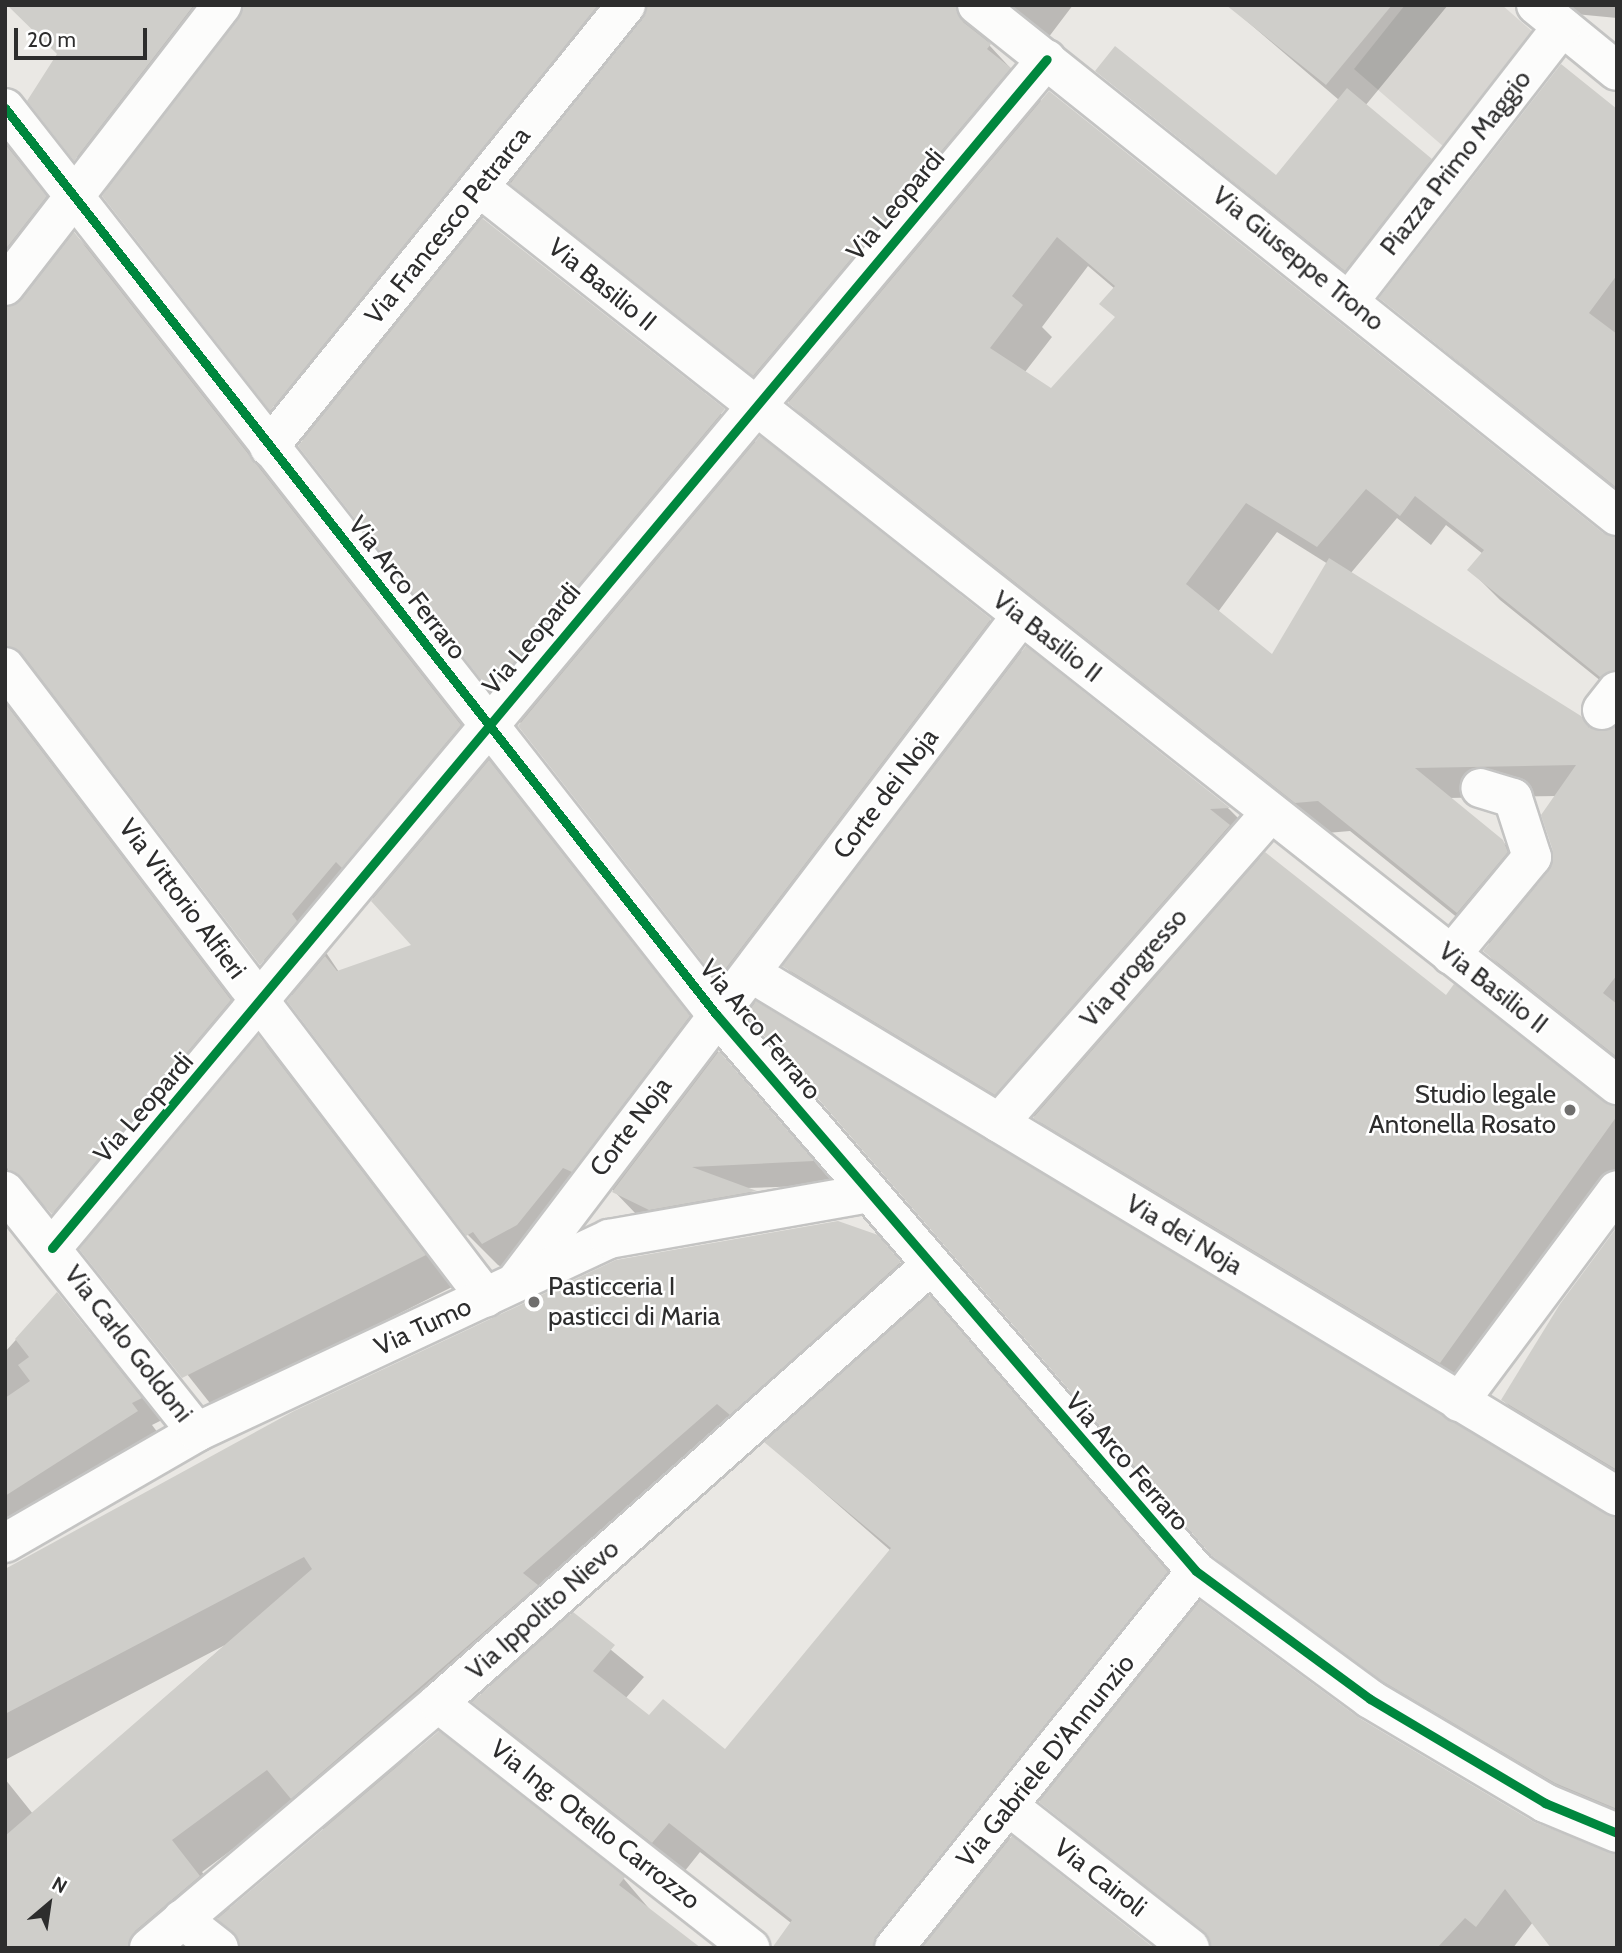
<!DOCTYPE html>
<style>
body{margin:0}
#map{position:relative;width:1622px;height:1953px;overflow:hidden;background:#eae8e4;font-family:Cabin,sans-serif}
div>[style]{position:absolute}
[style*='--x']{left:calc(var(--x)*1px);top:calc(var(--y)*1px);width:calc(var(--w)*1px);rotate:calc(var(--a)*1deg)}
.plaza>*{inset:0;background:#d8d6d2}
.shadow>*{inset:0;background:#0003}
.building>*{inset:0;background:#cfceca}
.roads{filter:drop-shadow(2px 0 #c4c4c3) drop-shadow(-2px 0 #c4c4c3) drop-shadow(0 2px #c4c4c3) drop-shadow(0 -2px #c4c4c3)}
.street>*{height:38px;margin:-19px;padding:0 19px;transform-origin:19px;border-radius:19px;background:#fcfcfb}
.cycleway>*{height:9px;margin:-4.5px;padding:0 4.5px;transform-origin:4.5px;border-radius:4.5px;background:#00873e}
.dots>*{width:19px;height:19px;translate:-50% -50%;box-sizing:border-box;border:4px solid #fff;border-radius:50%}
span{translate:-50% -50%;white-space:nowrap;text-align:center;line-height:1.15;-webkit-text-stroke:5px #fff;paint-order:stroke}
.street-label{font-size:26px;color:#2d2d2d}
.poi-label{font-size:26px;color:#2d2d2d}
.right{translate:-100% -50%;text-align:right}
.left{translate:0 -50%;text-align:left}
.frame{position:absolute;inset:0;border:7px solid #2d2d2d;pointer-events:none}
.north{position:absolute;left:14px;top:1869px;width:70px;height:70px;-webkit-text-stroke:5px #fff;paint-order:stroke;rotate:29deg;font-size:19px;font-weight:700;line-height:28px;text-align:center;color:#2d2d2d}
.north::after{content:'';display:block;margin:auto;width:24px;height:32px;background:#2d2d2d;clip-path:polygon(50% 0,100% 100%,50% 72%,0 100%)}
.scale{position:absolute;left:14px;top:28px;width:133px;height:32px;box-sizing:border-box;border:4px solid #2d2d2d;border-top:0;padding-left:9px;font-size:21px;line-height:24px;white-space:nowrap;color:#2d2d2d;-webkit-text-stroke:5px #fff;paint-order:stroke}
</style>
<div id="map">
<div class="plaza">
<div style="clip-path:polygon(1405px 5px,1502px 5px,1533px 32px,1444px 147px,1354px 69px)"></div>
</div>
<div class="shadow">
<div style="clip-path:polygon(evenodd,9px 5px,1073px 5px,1048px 38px,985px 32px,990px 46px,1042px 102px,1603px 535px,1617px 537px,1617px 694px,1500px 600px,1470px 570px,1483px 554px,1446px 525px,1431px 545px,1397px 518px,1350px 574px,1593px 730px,1617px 725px,1617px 1061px,1515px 981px,1485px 951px,1490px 944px,1350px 831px,1327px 833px,820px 433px,788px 401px,785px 405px,543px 214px,511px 183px,482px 219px,757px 443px,760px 439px,990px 620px,1023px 653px,1026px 649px,1229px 809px,1258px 838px,1242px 839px,1261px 859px,1446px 997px,1603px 1104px,1617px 1106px,1617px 1188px,1471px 1393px,1065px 1148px,1034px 1116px,1026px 1124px,815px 997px,783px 964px,754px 1002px,1605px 1516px,1617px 1517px,1617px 1826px,1414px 1711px,1244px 1585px,1212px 1554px,718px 979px,304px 442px,104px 196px,108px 192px,29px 101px,59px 54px,9px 5px,1088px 266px,1115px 289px,1116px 318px,1051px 390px,1025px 372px,1052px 337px,1042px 327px,1088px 266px,9px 5px,1277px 532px,1328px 564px,1273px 656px,1218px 612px,1277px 532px,9px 5px,1557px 796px,1551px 871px,1538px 887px,1533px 872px,1502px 841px,1449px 798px,1557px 796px)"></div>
<div style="clip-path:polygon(1228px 5px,1448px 5px,1365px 106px,1450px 180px,1365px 289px,1097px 71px,1276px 178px,1339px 100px)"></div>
<div style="clip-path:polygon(1563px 5px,1617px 5px,1617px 18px,1575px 14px)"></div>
<div style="clip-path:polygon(1617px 111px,1617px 492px,1381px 298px)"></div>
<div style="clip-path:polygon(evenodd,5px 136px,76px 228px,73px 233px,105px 265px,717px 1051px,835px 1185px,746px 1188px,778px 1214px,637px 1215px,612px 1189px,603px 1201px,594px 1197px,514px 1274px,498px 1265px,467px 1234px,293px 996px,35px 675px,261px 1031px,257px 1036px,288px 1067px,454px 1286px,213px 1407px,85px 1245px,11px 1166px,5px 1174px,5px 136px,367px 891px,414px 946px,339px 972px,321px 945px,367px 891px)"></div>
<div style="clip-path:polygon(evenodd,877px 1237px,1199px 1605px,1356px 1718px,1533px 1823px,1533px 1922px,1513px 1948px,1212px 1948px,1039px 1800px,1009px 1837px,1151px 1948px,798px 1948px,791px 1923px,700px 1852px,684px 1872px,505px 1732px,475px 1702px,508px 1668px,386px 1774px,439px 1733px,624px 1879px,652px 1912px,241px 1940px,218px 1918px,185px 1948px,5px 1948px,5px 1779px,33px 1814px,225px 1645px,5px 1760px,5px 1573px,877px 1237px,748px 1434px,765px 1441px,891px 1551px,726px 1751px,649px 1718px,625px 1699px,644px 1677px,554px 1603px,748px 1434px,877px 1237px,296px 1802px,324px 1830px,231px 1910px,202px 1872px,296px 1802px)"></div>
<div style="clip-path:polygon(1617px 1238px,1617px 1481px,1533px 1430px,1503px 1400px)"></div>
<div style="clip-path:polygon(57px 1294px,162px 1420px,152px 1425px,158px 1433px,5px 1531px,5px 1352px)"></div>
</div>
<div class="building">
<div style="clip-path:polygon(7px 5px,194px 5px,74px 161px,27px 101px,57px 54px)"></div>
<div style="clip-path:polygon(243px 5px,598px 5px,270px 411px,102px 196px)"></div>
<div style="clip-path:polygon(647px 5px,956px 5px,963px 22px,991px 44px,987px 49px,1011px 68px,753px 376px,510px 184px)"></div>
<div style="clip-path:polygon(1226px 5px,1392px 5px,1326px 85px)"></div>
<div style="clip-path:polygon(1115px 46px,1276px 175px,1347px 88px,1432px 159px,1345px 271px,1095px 71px)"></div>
<div style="clip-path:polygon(1561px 64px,1617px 109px,1617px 275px,1589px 313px,1617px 334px,1617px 488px,1379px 298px)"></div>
<div style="clip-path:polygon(evenodd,1049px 91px,1603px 533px,1617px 537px,1617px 670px,1600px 677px,1467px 570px,1484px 550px,1415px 496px,1400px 516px,1366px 489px,1317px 547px,1246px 503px,1186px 584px,1272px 654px,1329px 558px,1581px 716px,1589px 728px,1617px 725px,1617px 975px,1603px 993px,1617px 1004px,1617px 1057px,1483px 951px,1549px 870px,1553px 851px,1541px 815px,1576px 765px,1415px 768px,1503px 840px,1508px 852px,1457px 913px,1318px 801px,1295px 803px,788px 403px,1049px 91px,1057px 237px,1115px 286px,1099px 304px,1115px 317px,1051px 388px,990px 348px,1023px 305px,1012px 296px,1057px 237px)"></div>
<div style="clip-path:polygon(5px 144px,47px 196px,5px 250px)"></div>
<div style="clip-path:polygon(482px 218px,725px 409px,490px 691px,298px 446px)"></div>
<div style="clip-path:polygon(74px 232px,461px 725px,342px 868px,336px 862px,292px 914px,297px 921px,260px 965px,22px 654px,5px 646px,5px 307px,22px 299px)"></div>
<div style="clip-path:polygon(760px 436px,991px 619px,717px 980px,518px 726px)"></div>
<div style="clip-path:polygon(1026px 646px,1230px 808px,1210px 809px,1230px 825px,995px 1095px,782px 966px)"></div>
<div style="clip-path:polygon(5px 703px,231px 1000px,52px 1214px,5px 1166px)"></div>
<div style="clip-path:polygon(489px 760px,690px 1016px,572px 1172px,563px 1168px,517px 1225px,482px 1244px,473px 1232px,466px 1236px,287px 1001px,325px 956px,337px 971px,411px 945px,371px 901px)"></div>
<div style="clip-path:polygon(1265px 852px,1446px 995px,1454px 984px,1617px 1106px,1617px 1116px,1440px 1363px,1033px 1118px)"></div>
<div style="clip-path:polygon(756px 1001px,1617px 1518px,1617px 1809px,1555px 1783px,1382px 1681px,1211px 1555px,746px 1015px)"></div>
<div style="clip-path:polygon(258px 1035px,426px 1255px,182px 1378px,79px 1249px)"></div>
<div style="clip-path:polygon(719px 1051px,814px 1161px,692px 1167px,757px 1191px,649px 1210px,612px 1192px)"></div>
<div style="clip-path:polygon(838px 1221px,878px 1235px,901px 1262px,730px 1415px,717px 1404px,523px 1573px,538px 1585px,291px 1799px,267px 1770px,172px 1840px,200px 1876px,135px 1931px,128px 1948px,5px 1948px,5px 1836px,312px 1569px,304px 1557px,5px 1714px,5px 1569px,294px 1411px,616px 1260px)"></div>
<div style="clip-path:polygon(1617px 1227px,1617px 1470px,1501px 1400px,1560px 1304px)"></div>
<div style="clip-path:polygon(57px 1292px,142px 1398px,132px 1403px,138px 1411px,5px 1496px,5px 1398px,30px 1381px,18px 1365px,29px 1357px,15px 1339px)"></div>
<div style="clip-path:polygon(930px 1295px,1168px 1572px,873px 1948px,772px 1948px,792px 1920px,669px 1823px,652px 1843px,472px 1702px,573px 1612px,615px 1645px,593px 1671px,649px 1715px,663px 1699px,725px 1749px,891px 1548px,764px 1442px)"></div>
<div style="clip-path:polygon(1200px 1601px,1359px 1718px,1534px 1822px,1617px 1854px,1617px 1948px,1551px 1948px,1505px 1889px,1476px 1927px,1465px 1918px,1437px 1948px,1211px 1948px,1203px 1931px,1039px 1802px)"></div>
<div style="clip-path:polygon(439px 1731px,625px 1877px,619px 1885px,701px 1948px,240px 1948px,217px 1919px)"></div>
<div style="clip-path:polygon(1012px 1836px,1154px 1948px,922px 1948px)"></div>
</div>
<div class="roads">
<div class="street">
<div style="--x:977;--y:5;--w:819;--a:38.61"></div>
<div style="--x:1536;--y:5;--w:104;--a:39.2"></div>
<div style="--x:5;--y:108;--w:1152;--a:51.88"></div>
<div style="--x:716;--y:1014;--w:735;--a:49.25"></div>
<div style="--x:1196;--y:1571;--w:216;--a:36.3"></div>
<div style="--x:1370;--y:1699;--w:204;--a:30.7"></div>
<div style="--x:1545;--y:1803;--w:78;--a:22.6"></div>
<div style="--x:479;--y:187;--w:1450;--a:38.28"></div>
<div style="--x:5;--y:286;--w:355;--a:-52.3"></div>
<div style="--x:1350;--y:300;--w:346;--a:-52.2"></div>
<div style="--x:269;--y:447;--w:568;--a:-51.07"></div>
<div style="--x:5;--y:667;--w:793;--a:52.68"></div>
<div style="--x:1602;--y:710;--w:24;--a:-52"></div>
<div style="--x:1451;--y:955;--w:127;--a:-50.4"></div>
<div style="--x:1532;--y:857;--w:62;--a:-107.9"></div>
<div style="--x:1513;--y:798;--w:34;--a:-163"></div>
<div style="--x:751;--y:973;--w:1012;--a:31.13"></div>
<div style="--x:999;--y:1123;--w:412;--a:-48.8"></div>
<div style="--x:5;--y:1191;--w:308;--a:51.5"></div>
<div style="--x:52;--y:1248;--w:1550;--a:-50.08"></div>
<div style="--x:517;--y:1280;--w:834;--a:-52.8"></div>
<div style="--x:1459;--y:1402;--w:264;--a:-53.3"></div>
<div style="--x:5;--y:1543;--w:222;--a:-30"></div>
<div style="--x:197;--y:1432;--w:455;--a:-25.1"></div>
<div style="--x:609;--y:1239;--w:264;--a:-10"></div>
<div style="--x:438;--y:1703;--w:397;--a:38.1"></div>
<div style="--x:1011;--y:1808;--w:227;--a:38"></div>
<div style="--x:182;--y:1919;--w:47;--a:38.1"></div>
<div style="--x:149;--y:1948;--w:379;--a:-40.3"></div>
<div style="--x:438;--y:1703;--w:659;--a:-41.62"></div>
<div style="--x:894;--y:1948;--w:483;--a:-51.3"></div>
</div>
</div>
<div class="cycleway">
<div style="--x:5;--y:108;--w:1152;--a:51.88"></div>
<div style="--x:716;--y:1014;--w:735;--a:49.25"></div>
<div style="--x:1196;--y:1571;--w:216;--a:36.3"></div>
<div style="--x:1370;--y:1699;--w:204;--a:30.7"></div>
<div style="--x:1545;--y:1803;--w:78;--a:22.6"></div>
<div style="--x:52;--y:1248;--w:1550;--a:-50.08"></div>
</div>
<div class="dots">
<div style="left:1570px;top:1110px;background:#6f6e6d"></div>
<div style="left:534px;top:1302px;background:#6f6e6d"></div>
</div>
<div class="street-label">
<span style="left:1456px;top:163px;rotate:-52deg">Piazza Primo Maggio</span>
<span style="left:896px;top:205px;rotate:-50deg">Via Leopardi</span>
<span style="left:448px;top:226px;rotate:-51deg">Via Francesco Petrarca</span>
<span style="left:1298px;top:259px;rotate:39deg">Via Giuseppe Trono</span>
<span style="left:602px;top:285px;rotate:39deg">Via Basilio II</span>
<span style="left:407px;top:588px;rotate:52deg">Via Arco Ferraro</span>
<span style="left:1047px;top:637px;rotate:38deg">Via Basilio II</span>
<span style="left:532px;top:639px;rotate:-50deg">Via Leopardi</span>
<span style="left:886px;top:794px;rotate:-53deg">Corte dei Noja</span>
<span style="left:182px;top:899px;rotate:53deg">Via Vittorio Alfieri</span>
<span style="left:1134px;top:968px;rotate:-49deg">Via progresso</span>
<span style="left:1493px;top:988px;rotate:38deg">Via Basilio II</span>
<span style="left:760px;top:1030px;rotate:50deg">Via Arco Ferraro</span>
<span style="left:144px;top:1108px;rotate:-49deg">Via Leopardi</span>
<span style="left:631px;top:1127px;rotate:-53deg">Corte Noja</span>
<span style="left:1184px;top:1235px;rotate:31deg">Via dei Noja</span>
<span style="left:423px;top:1327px;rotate:-25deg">Via Tumo</span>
<span style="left:128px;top:1344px;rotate:52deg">Via Carlo Goldoni</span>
<span style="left:1127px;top:1462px;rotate:49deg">Via Arco Ferraro</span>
<span style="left:543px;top:1610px;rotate:-42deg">Via Ippolito Nievo</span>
<span style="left:1046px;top:1761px;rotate:-51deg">Via Gabriele D'Annunzio</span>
<span style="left:595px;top:1825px;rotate:38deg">Via Ing. Otello Carrozzo</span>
<span style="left:1100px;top:1878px;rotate:38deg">Via Cairoli</span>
</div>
<div class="poi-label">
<span class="right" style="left:1556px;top:1110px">Studio legale<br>Antonella Rosato</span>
<span class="left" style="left:548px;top:1302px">Pasticceria I<br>pasticci di Maria</span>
</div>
<div class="frame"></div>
<div class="north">N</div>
<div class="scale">20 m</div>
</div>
